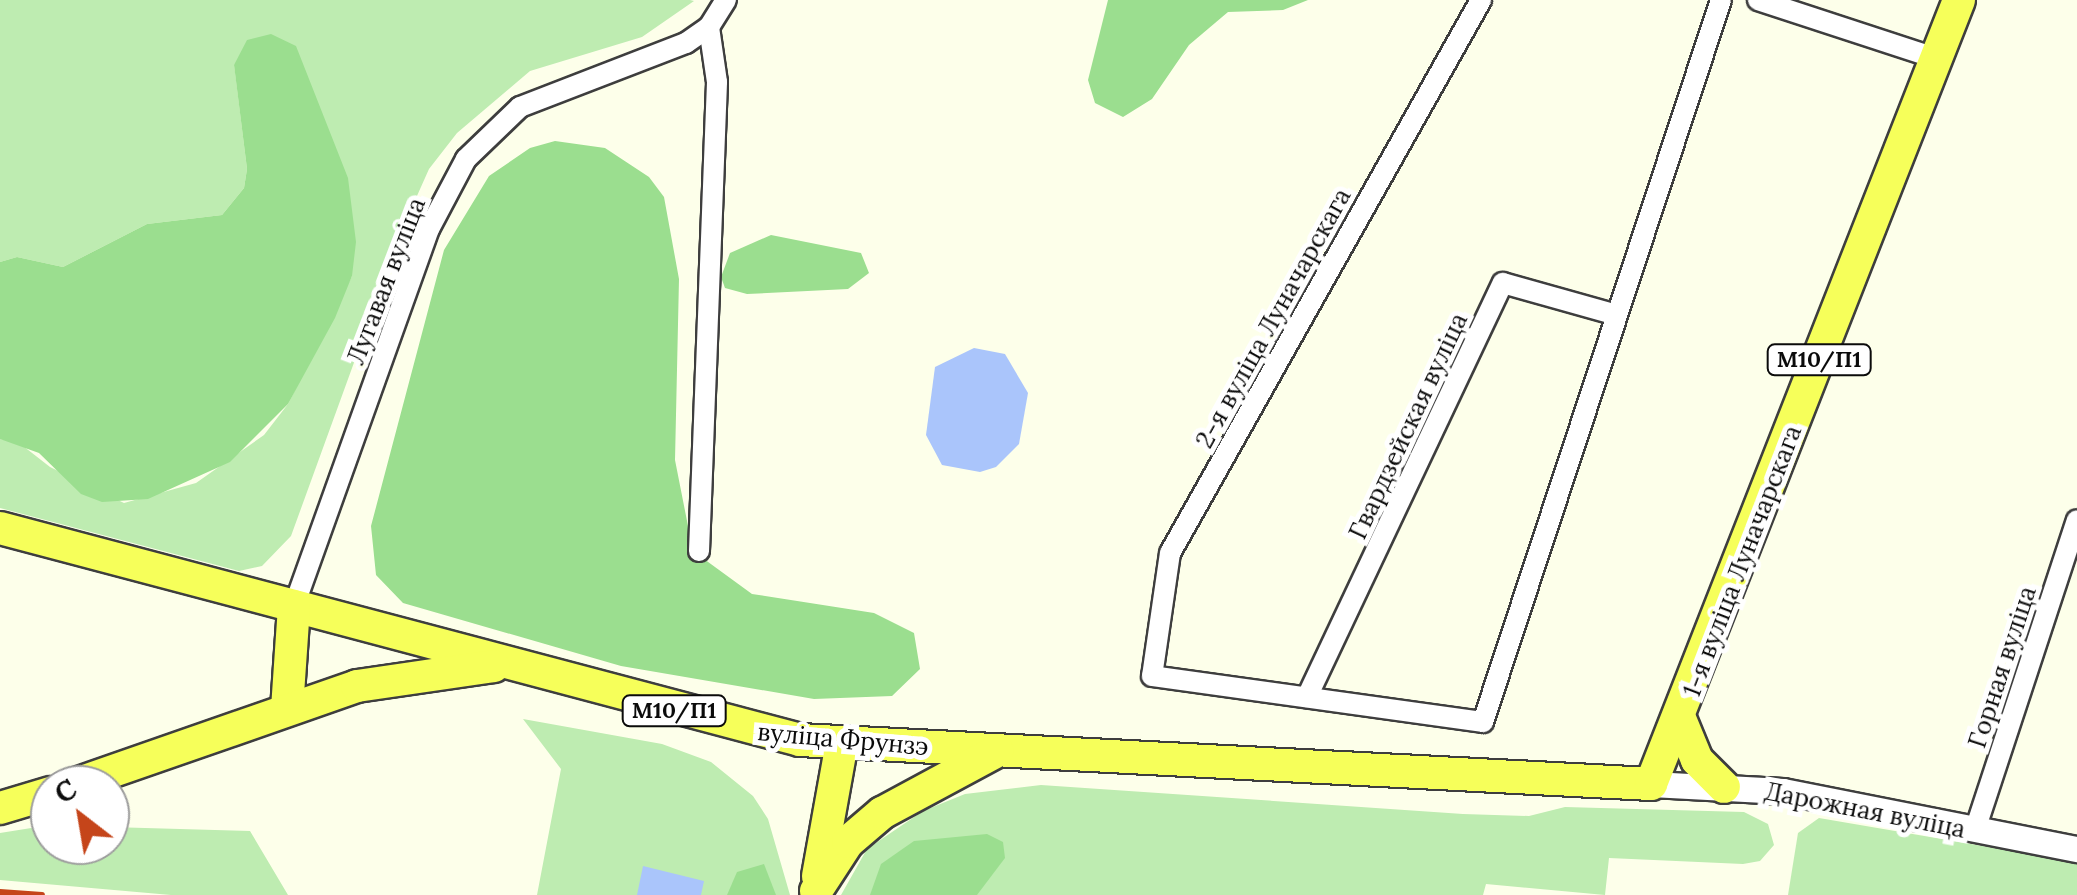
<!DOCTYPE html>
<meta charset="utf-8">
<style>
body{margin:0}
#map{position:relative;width:2077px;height:895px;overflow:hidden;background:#fdffea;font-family:Lora,serif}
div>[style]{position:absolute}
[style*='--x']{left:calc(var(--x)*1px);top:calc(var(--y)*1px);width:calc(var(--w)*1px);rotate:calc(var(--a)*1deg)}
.green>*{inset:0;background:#beecb1}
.forest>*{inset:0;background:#9bde8f}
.water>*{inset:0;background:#aac5fb}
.roads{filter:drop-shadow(2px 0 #3e3e3e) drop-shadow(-2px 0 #3e3e3e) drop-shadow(0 2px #3e3e3e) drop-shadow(0 -2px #3e3e3e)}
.minor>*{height:20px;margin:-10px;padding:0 10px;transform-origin:10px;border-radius:10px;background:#fff}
.tertiary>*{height:25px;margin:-12.5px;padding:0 12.5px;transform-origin:12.5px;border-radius:12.5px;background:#fff}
.primary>*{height:32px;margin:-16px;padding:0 16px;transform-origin:16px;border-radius:16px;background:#f6ff5a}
.rail>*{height:6px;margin:-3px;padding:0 3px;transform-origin:3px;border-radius:3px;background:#c5451a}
span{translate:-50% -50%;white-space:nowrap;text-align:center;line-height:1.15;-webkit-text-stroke:10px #fff;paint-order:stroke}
.shield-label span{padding:2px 8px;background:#fff;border:2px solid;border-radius:8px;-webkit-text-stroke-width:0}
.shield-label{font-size:22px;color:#0b0b0b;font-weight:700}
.street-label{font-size:25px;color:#0b0b0b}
.north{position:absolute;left:30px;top:765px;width:100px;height:100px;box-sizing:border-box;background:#fff;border:2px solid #9d9d9d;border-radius:50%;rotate:329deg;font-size:28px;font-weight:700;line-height:40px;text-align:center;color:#0b0b0b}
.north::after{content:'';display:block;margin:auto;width:35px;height:45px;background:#c5451a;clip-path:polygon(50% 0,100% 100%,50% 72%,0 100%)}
</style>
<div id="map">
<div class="green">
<div style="clip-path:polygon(0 0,690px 0,694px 1px,642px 37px,530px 71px,457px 133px,429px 169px,404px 225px,291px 536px,262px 566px,239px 571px,0 508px,0 439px,18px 442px,50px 467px,124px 503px,196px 483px,264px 435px,288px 404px,352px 276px,234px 64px,247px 169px,244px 188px,222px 215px,147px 224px,63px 267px,17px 257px,0 262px)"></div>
<div style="clip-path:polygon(523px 719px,662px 744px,711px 762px,753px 796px,768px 819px,790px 895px,537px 895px,561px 769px)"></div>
<div style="clip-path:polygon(1041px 785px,1463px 814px,1529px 816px,1565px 807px,1744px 812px,1768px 824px,1774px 845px,1760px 861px,1743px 864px,1609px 858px,1605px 895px,1486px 884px,1483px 895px,841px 895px,867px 849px,923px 811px,965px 794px)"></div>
<div style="clip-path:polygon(1819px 818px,2077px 862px,2077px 895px,1788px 895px,1798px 833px)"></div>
<div style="clip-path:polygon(50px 825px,50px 845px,110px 845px,110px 827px,250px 831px,288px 895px,171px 895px,0 880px,0 833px)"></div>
</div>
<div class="forest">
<div style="clip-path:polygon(1108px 0,1308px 0,1283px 10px,1228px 12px,1189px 45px,1152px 99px,1123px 117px,1095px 103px,1088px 80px)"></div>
<div style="clip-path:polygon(271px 34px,296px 46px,348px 178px,356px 242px,352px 276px,335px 318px,288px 404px,230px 462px,148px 499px,102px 502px,81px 494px,39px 453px,0 439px,0 262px,17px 257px,63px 267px,147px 224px,222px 215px,244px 188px,247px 169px,234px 65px,247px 40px)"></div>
<div style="clip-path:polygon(555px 141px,605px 148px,649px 177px,664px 197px,679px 279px,675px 460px,689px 531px,704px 559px,752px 594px,874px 613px,914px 633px,920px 669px,892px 696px,814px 699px,621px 666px,403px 603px,376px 575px,371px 526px,444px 250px,489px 176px,530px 148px)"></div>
<div style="clip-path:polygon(771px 235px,861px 253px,869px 273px,848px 289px,747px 294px,725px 288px,721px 277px,730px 253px)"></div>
<div style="clip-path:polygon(987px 834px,1003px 842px,1005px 858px,977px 895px,870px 895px,881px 864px,914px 841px)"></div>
<div style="clip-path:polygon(764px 864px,776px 895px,727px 895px,737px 872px)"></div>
</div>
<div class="water">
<div style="clip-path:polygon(974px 348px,1005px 354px,1028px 393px,1019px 444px,996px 467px,980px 472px,942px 465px,926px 435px,935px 367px)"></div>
<div style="clip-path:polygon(643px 866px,704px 881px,701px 895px,637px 895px)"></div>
</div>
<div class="roads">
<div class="minor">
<div style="--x:1481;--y:0;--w:634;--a:119.35"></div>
<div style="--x:1170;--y:553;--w:124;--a:98.3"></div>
<div style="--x:1152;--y:676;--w:334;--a:7.9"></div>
<div style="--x:1483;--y:722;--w:760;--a:-71.76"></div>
<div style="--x:1758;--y:0;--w:186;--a:18.1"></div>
<div style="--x:699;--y:551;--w:469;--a:-87.8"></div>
<div style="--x:717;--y:82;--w:56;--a:-98.3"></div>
<div style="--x:294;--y:606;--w:400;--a:-70.3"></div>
<div style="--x:429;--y:229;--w:79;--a:-62.1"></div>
<div style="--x:466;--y:159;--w:75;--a:-43.9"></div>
<div style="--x:520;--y:107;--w:178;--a:-21.1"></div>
<div style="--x:686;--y:43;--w:28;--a:-35"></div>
<div style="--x:709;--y:27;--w:32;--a:-58"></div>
<div style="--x:1307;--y:697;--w:458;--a:-64.7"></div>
<div style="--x:1503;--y:283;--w:118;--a:15.7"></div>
<div style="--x:1975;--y:830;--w:326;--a:-71.8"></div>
</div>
<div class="tertiary">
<div style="--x:1651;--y:784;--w:132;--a:3"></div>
<div style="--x:1783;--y:791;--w:300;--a:11.2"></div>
</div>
<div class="primary">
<div style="--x:0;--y:528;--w:828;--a:14.84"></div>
<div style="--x:800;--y:740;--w:852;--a:2.96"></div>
<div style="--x:1651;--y:784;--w:842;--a:-68.55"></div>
<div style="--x:287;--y:709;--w:103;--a:-86.1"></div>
<div style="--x:1681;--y:721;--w:42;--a:67.7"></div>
<div style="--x:1697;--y:760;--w:38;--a:45"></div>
<div style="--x:73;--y:785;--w:301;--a:-19.2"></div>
<div style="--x:357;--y:686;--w:138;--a:-8.3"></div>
<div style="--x:0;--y:808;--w:52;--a:-16.7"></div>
<div style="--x:818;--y:876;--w:135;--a:-79.8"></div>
<div style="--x:816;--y:891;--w:59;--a:-56.9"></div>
<div style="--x:848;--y:842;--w:45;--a:-40.5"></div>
<div style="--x:882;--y:813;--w:131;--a:-28.3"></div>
</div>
</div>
<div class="rail">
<div style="--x:0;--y:892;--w:42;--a:4.1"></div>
</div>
<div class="shield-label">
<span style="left:1819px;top:360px">М10/П1</span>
<span style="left:674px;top:711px">М10/П1</span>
</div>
<div class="street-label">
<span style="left:386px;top:281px;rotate:-69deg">Лугавая вуліца</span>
<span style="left:1273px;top:318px;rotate:-61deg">2-я вуліца Луначарскага</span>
<span style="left:1408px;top:426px;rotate:-65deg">Гвардзейская вуліца</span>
<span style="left:1742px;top:561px;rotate:-69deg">1-я вуліца Луначарскага</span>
<span style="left:2002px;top:667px;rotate:-72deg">Горная вуліца</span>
<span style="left:843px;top:739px;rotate:5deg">вуліца Фрунзэ</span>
<span style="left:1865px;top:810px;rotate:11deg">Дарожная вуліца</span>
</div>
<div class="north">С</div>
</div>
